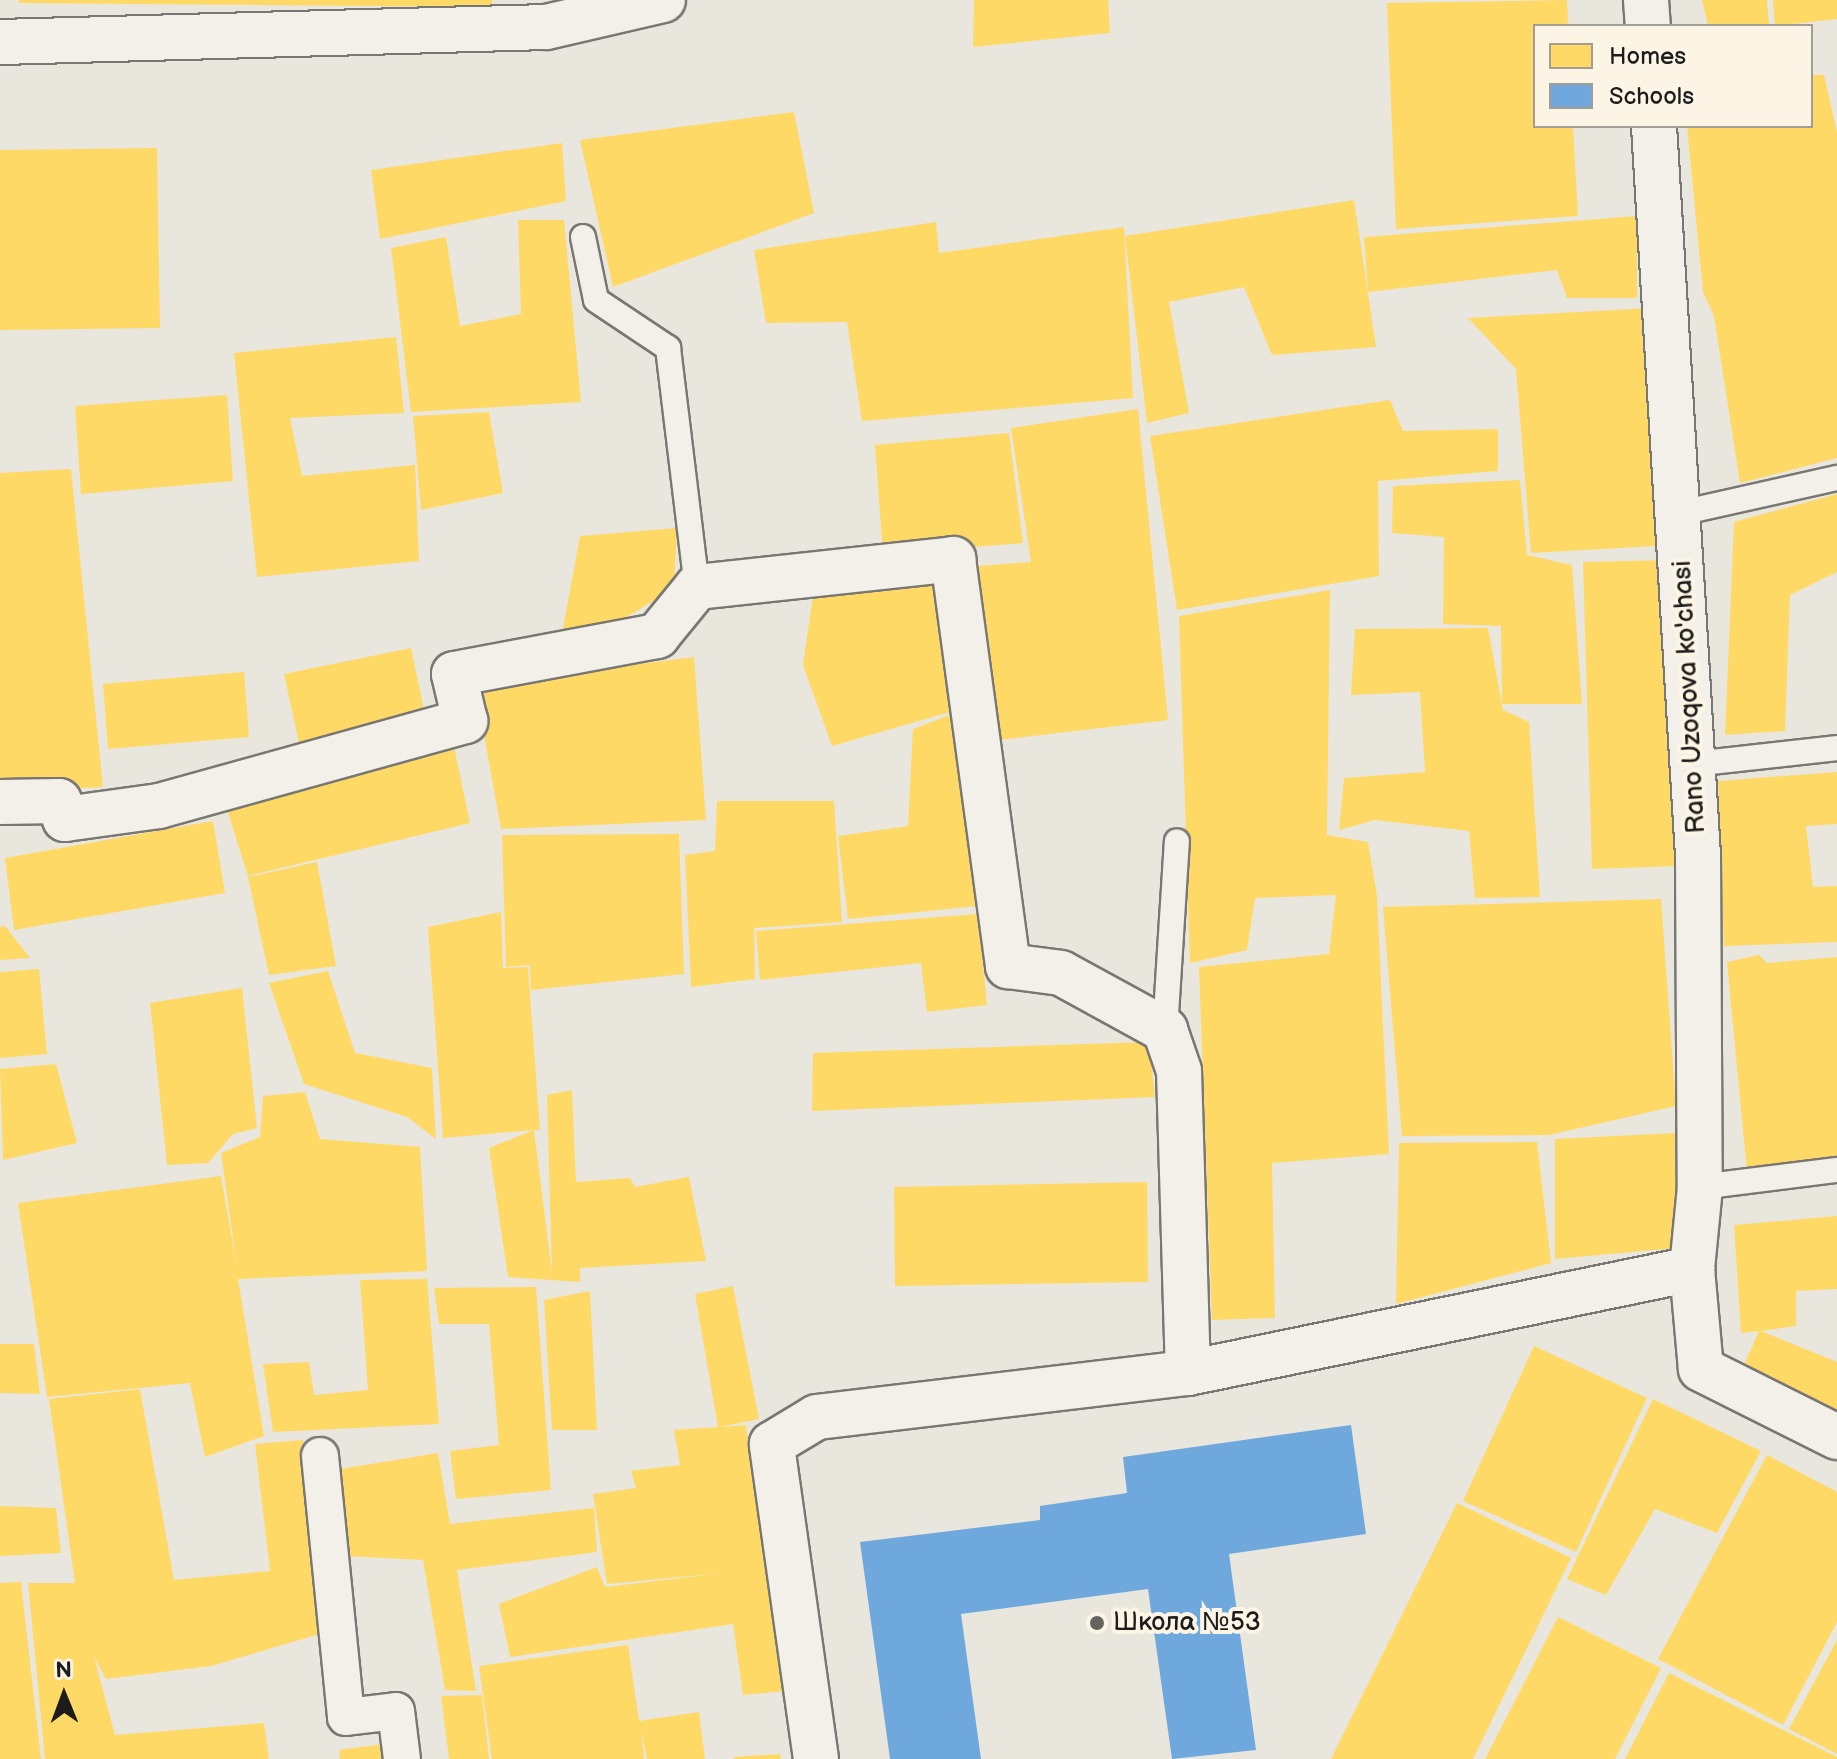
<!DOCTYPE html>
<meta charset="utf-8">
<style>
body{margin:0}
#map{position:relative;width:1837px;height:1759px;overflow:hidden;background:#e9e6de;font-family:"Balsamiq Sans",sans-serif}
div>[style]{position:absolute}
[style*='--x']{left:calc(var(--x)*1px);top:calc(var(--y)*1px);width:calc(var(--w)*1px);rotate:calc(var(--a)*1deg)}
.homes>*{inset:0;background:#ffd966}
.schools>*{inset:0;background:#6fa8dc}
.roads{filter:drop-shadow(2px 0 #787773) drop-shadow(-2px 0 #787773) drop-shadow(0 2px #787773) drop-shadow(0 -2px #787773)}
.service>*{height:24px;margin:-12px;padding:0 12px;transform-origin:12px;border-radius:12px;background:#f3f0ea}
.pedestrian>*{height:36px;margin:-18px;padding:0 18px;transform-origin:18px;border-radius:18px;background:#f3f0ea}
.minor>*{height:44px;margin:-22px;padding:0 22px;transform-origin:22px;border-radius:22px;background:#f3f0ea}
.dots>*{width:22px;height:22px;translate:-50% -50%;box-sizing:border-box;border:4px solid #fcf5e5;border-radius:50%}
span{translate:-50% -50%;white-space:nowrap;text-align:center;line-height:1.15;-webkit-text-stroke:8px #fcf5e5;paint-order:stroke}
.street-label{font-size:26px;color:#1c1c1c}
.poi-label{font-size:26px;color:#1c1c1c}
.left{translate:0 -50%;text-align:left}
.legend{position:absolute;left:1533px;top:24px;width:280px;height:104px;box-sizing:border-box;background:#fcf5e5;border:2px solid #a29e95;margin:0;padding:10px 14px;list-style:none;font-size:24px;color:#1c1c1c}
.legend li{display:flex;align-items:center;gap:16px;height:40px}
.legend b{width:40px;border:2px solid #a29e95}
.north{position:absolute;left:24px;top:1655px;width:80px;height:80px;-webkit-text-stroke:6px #fcf5e5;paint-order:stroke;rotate:359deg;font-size:22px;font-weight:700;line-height:32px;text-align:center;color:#1c1c1c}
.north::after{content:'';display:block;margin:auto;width:28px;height:36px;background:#1c1c1c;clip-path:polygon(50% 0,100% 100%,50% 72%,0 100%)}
</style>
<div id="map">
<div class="homes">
<div style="clip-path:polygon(19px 0,492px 0,492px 7px,19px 3px)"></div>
<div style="clip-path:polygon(974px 0,1108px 0,1110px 33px,973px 47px)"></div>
<div style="clip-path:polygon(1567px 0,1568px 26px,1535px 26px,1535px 126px,1573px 126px,1578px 216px,1396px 229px,1387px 3px)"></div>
<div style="clip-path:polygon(1702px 0,1767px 0,1769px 26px,1708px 26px)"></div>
<div style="clip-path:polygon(1773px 0,1837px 0,1837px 19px,1775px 26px)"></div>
<div style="clip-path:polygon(1811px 75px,1824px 75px,1837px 132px,1837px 458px,1740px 483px,1714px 316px,1703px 292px,1687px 126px,1811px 126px)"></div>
<div style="clip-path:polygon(794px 112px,814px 213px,613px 287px,580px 140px)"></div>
<div style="clip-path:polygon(562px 143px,566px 201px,380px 239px,371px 170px)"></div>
<div style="clip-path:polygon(157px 148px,160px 328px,0 330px,0 150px)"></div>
<div style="clip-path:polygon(1354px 200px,1376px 347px,1272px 355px,1244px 287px,1169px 302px,1189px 413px,1147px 423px,1125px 236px)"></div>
<div style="clip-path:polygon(1637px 216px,1637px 298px,1567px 298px,1557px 270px,1368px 292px,1364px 237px)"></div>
<div style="clip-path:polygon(518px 220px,564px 220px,581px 402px,411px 412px,391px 248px,446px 237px,460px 326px,521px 314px)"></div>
<div style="clip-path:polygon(936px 222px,939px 253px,1124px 227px,1133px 398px,862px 421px,847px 322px,766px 323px,754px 250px)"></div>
<div style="clip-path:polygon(1650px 308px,1674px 545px,1531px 553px,1516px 369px,1468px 318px)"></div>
<div style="clip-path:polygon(396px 337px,404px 413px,290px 418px,302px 476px,415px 465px,419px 561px,257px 577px,234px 353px)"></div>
<div style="clip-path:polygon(227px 395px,233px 481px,81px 494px,75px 406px)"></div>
<div style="clip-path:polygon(1390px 400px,1403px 431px,1498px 429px,1498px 471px,1378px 481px,1379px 576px,1177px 610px,1150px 436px)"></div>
<div style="clip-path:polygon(1138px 409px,1168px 720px,1000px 740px,978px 566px,1031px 562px,1011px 428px)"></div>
<div style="clip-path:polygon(489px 412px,503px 493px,421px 510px,413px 416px)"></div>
<div style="clip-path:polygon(1009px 433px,1023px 543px,883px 554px,875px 445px)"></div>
<div style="clip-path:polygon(71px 469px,103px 787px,0 793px,0 473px)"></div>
<div style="clip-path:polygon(1520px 480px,1527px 555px,1572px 565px,1582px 704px,1502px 704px,1501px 626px,1443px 624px,1444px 537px,1392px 533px,1393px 486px)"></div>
<div style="clip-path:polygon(1837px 494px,1837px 572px,1790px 595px,1785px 731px,1725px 735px,1734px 522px)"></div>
<div style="clip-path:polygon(677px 528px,674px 588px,609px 628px,561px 639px,580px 536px)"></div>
<div style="clip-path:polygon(1669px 560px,1678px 866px,1592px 869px,1583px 562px)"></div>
<div style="clip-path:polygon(933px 577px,950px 712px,832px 746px,803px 665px,813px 595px)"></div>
<div style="clip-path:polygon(1330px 590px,1327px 835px,1368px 842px,1377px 896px,1389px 1154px,1272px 1163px,1275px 1318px,1212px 1320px,1199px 967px,1329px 954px,1336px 895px,1255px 898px,1247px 950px,1190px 963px,1179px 616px)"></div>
<div style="clip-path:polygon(1488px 628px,1503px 710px,1529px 722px,1540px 897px,1475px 898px,1469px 831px,1375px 820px,1339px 830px,1344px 778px,1425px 772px,1420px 692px,1351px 695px,1355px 629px)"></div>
<div style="clip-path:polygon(411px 648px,426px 720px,300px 748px,284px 674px)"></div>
<div style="clip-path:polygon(694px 657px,706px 820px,501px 829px,475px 685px)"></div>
<div style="clip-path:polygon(244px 672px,249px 737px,108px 749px,103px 684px)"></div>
<div style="clip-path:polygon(958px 712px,978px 906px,848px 919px,838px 836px,908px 826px,913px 729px)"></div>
<div style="clip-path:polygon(452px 737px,470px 823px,248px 876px,224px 800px)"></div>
<div style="clip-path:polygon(1837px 772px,1837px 824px,1806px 826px,1813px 887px,1837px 886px,1837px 942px,1724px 946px,1718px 781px)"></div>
<div style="clip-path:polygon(717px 801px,834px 801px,842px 922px,754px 928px,755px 979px,691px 987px,685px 855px,715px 851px)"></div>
<div style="clip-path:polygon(213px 821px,225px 893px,14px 930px,5px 858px)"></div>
<div style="clip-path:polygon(679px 834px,684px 974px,531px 990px,530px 965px,506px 967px,502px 835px)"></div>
<div style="clip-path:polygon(317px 862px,336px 966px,269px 975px,248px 877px)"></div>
<div style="clip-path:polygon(1661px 899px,1676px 1106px,1549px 1135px,1402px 1136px,1383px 907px)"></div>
<div style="clip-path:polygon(501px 912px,503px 968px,528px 967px,540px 1130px,534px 1130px,552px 1273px,547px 1095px,572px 1090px,576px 1182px,630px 1178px,635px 1187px,689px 1177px,706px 1261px,580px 1268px,580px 1282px,508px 1277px,489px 1148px,534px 1130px,443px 1138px,428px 927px)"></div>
<div style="clip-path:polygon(978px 914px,987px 1005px,927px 1012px,921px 963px,760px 980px,756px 931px)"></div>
<div style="clip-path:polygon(5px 926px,30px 958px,0 960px,0 927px)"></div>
<div style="clip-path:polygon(1759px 955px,1767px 963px,1837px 957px,1837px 1161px,1747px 1172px,1727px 962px)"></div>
<div style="clip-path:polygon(39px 969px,47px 1054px,0 1058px,0 972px)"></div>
<div style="clip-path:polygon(328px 971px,355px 1053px,432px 1068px,436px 1139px,407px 1117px,304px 1084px,269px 983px)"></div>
<div style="clip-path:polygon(242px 988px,257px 1128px,233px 1134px,208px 1163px,167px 1165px,150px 1003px)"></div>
<div style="clip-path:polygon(1149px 1042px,1155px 1097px,812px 1111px,813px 1053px)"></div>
<div style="clip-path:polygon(56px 1064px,77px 1143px,3px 1160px,0 1069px)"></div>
<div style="clip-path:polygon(305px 1092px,320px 1139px,420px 1147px,427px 1271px,238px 1279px,264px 1436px,205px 1457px,190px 1383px,47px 1397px,18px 1203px,221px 1176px,237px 1268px,221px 1153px,260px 1137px,263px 1096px)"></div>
<div style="clip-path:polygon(1675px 1133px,1676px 1248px,1555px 1259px,1555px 1139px)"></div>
<div style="clip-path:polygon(1537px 1142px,1551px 1263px,1396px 1304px,1399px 1143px)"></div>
<div style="clip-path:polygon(1147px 1182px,1148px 1282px,895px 1286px,894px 1187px)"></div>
<div style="clip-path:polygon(1837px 1216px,1837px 1289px,1796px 1291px,1796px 1326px,1761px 1331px,1837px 1362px,1837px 1419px,1739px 1376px,1759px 1331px,1741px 1333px,1734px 1225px)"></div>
<div style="clip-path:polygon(427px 1279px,439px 1424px,273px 1432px,263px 1364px,309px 1362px,314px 1395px,368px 1390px,360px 1280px)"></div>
<div style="clip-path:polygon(733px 1286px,759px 1419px,719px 1427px,746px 1425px,786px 1691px,743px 1695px,733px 1624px,510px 1657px,499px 1604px,597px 1567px,605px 1587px,723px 1573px,607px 1584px,593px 1494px,636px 1488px,631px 1471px,680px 1465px,674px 1430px,718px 1427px,695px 1294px)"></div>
<div style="clip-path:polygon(536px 1287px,551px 1490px,456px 1499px,450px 1451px,499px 1445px,489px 1324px,439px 1324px,434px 1288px)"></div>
<div style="clip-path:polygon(590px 1291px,597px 1430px,552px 1430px,544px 1300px)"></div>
<div style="clip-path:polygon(0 1344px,34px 1344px,40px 1394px,0 1393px)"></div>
<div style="clip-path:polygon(1534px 1346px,1647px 1398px,1576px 1552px,1463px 1501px)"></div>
<div style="clip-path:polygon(140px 1389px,174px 1580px,270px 1571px,255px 1444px,303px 1440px,330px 1631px,211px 1666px,106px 1679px,94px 1657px,115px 1735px,264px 1723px,269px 1759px,45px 1759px,28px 1583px,75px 1583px,49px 1399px)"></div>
<div style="clip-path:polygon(1653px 1399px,1761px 1451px,1717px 1533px,1655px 1509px,1606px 1595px,1567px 1579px)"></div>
<div style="clip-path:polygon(438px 1453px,450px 1524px,594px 1508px,597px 1552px,457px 1570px,476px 1691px,445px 1690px,423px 1560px,345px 1556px,334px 1470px)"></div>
<div style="clip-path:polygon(1767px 1455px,1837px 1492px,1837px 1622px,1783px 1725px,1658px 1659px)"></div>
<div style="clip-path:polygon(1457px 1503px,1571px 1558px,1473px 1759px,1331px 1759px)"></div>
<div style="clip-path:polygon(0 1506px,56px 1508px,61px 1553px,0 1556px)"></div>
<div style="clip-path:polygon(21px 1582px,41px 1759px,0 1759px,0 1583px)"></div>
<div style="clip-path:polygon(1558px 1617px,1661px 1668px,1615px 1759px,1485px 1759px)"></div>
<div style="clip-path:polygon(1837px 1640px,1837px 1754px,1789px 1729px)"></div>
<div style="clip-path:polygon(628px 1645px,639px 1721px,699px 1712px,705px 1759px,647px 1759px,641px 1731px,644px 1759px,492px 1759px,479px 1666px)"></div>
<div style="clip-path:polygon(1669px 1673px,1837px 1757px,1837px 1759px,1625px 1759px)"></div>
<div style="clip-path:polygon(482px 1695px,489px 1759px,449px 1759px,441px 1696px)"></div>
<div style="clip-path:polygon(391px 1743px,393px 1759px,340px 1759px,339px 1750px)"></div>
<div style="clip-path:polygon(780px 1754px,781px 1759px,734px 1759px,734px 1757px)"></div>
</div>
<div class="schools">
<div style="clip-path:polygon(1351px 1425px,1366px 1534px,1229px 1554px,1256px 1750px,1172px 1759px,1148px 1589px,961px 1614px,981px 1759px,890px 1759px,860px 1542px,1040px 1520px,1040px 1506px,1127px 1493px,1123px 1457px)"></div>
</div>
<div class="roads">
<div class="service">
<div style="--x:583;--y:237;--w:64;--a:78.3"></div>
<div style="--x:596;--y:300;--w:87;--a:33.7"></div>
<div style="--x:668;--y:348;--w:241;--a:83.1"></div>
<div style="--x:1680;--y:513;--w:161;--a:-12.6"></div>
<div style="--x:1693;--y:764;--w:145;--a:-6.3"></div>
<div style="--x:1165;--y:1030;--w:189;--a:-86.4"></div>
<div style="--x:1700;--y:1187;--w:138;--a:-7.1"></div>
</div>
<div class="pedestrian">
<div style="--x:320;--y:1456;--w:262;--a:84.3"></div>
<div style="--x:346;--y:1717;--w:50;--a:-6.8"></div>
<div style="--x:396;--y:1711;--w:48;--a:82.9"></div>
</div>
<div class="minor">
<div style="--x:1646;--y:0;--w:26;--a:86"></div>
<div style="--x:0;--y:42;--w:546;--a:-1.57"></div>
<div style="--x:546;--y:27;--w:120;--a:-13"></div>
<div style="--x:1654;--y:126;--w:731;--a:86.55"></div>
<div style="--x:1698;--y:856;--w:331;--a:89.7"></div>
<div style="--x:1700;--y:1187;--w:82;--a:95.6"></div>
<div style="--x:1692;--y:1269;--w:100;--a:84.9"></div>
<div style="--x:1701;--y:1369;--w:152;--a:26.6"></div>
<div style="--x:0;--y:802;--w:59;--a:-1"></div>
<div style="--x:59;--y:801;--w:19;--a:72"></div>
<div style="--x:65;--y:819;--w:95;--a:-7.9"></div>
<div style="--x:159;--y:806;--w:318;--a:-15.5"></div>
<div style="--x:465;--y:721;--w:48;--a:-103.2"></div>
<div style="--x:454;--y:674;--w:207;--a:-10.6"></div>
<div style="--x:657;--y:636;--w:63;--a:-50.8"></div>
<div style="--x:697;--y:587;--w:258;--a:-6.2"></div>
<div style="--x:953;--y:559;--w:411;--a:82.3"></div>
<div style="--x:1008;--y:966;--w:53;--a:7.5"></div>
<div style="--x:1061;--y:973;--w:119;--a:28.7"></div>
<div style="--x:1165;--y:1030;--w:43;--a:71.1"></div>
<div style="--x:1179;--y:1071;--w:302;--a:88.3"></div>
<div style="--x:816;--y:1759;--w:318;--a:-98"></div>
<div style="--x:772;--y:1444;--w:52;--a:-31"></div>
<div style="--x:817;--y:1417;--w:374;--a:-6.8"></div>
<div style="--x:1188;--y:1373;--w:515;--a:-11.66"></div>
</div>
</div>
<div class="dots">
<div style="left:1097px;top:1623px;background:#646360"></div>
</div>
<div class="street-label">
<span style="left:1690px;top:697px;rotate:-93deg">Rano Uzoqova ko'chasi</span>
</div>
<div class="poi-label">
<span class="left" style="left:1113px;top:1623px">Школа №53</span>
</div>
<ul class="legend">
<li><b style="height:22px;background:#ffd966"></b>Homes</li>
<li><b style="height:22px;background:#6fa8dc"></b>Schools</li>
</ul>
<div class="north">N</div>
</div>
